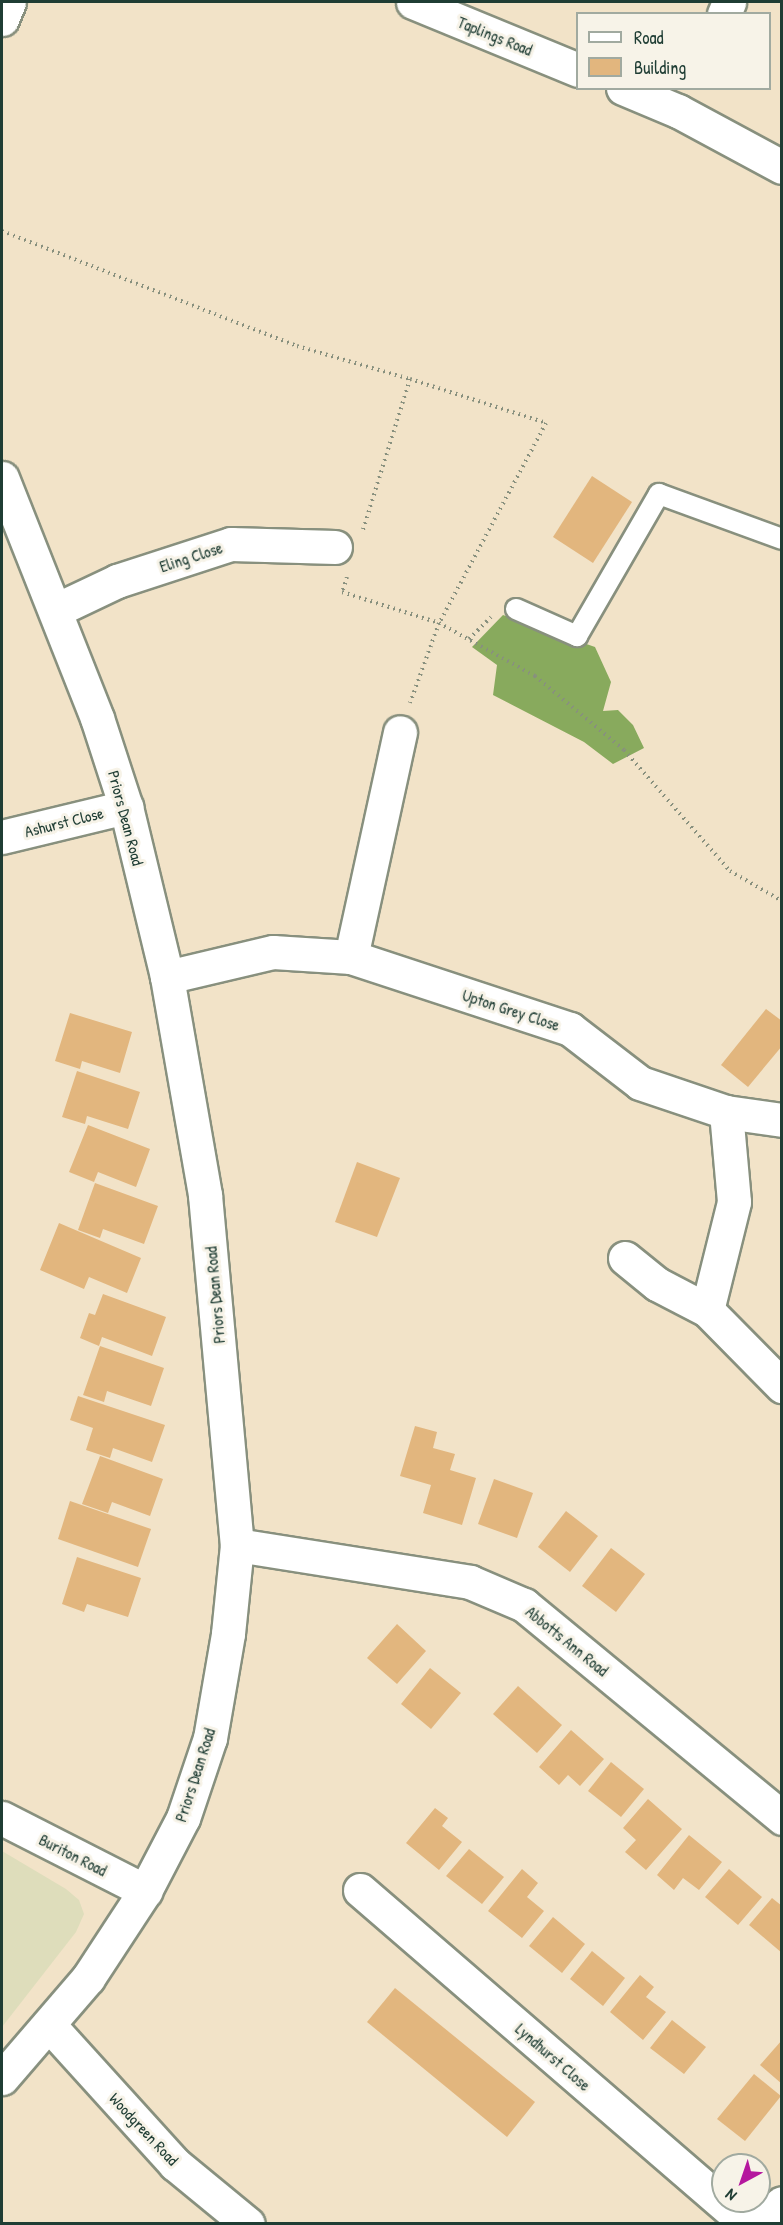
<!DOCTYPE html>
<style>
body{margin:0}
#map{position:relative;width:783px;height:2225px;overflow:hidden;background:#f2e3c8;font-family:"Patrick Hand",sans-serif}
div>[style]{position:absolute}
[style*='--x']{left:calc(var(--x)*1px);top:calc(var(--y)*1px);width:calc(var(--w)*1px);rotate:calc(var(--a)*1deg)}
.built>*{inset:0;background:#deddbb}
.forest>*{inset:0;background:#88aa5d}
.building>*{inset:0;background:#e2b67e}
.path>*{height:4px;margin-top:-2px;transform-origin:0;background:repeating-linear-gradient(90deg,#88907e 0 1.5px,transparent 0 6px)}
.roads{filter:drop-shadow(2px 0 #88907e) drop-shadow(-2px 0 #88907e) drop-shadow(0 2px #88907e) drop-shadow(0 -2px #88907e)}
.service>*{height:20px;margin:-10px;padding:0 10px;transform-origin:10px;border-radius:10px;background:#fff}
.minor>*{height:33px;margin:-16.5px;padding:0 16.5px;transform-origin:16.5px;border-radius:16.5px;background:#fff}
.tertiary>*{height:33px;margin:-16.5px;padding:0 16.5px;transform-origin:16.5px;border-radius:16.5px;background:#fff}
span{translate:-50% -50%;white-space:nowrap;text-align:center;line-height:1.15;-webkit-text-stroke:6px #f7f3e8;paint-order:stroke}
.street-label{font-size:16px;color:#1f3d34}
.frame{position:absolute;inset:0;border:3px solid #1f3d34;pointer-events:none}
.legend{position:absolute;left:576px;top:12px;width:195px;height:78px;box-sizing:border-box;background:#f7f3e8;border:2px solid #a1aaa0;margin:0;padding:8px 10px;list-style:none;font-size:18px;color:#1f3d34}
.legend li{display:flex;align-items:center;gap:12px;height:30px}
.legend b{width:30px;border:2px solid #a1aaa0}
.north{position:absolute;left:711px;top:2153px;width:60px;height:60px;box-sizing:border-box;background:#f7f3e8;border:2px solid #a1aaa0;border-radius:50%;rotate:220deg;font-size:16px;font-weight:700;line-height:24px;text-align:center;color:#1f3d34}
.north::after{content:'';display:block;margin:auto;width:21px;height:27px;background:#b5179e;clip-path:polygon(50% 0,100% 100%,50% 72%,0 100%)}
</style>
<div id="map">
<div class="built">
<div style="clip-path:polygon(2px 1851px,66px 1889px,79px 1900px,84px 1914px,76px 1932px,2px 2027px)"></div>
</div>
<div class="forest">
<div style="clip-path:polygon(503px 615px,595px 647px,611px 682px,603px 711px,618px 710px,633px 725px,644px 748px,613px 764px,584px 742px,493px 695px,497px 665px,472px 647px)"></div>
</div>
<div class="building">
<div style="clip-path:polygon(592px 476px,632px 502px,593px 563px,553px 537px)"></div>
<div style="clip-path:polygon(766px 1009px,782px 1021px,782px 1046px,748px 1087px,721px 1065px)"></div>
<div style="clip-path:polygon(70px 1013px,132px 1032px,120px 1073px,82px 1061px,80px 1069px,55px 1061px)"></div>
<div style="clip-path:polygon(77px 1071px,140px 1092px,128px 1129px,87px 1116px,85px 1124px,62px 1117px)"></div>
<div style="clip-path:polygon(88px 1125px,150px 1149px,136px 1187px,98px 1172px,94px 1182px,69px 1172px)"></div>
<div style="clip-path:polygon(357px 1162px,400px 1178px,377px 1237px,335px 1222px)"></div>
<div style="clip-path:polygon(95px 1183px,158px 1206px,144px 1244px,103px 1229px,100px 1238px,78px 1230px)"></div>
<div style="clip-path:polygon(59px 1223px,141px 1258px,127px 1293px,89px 1277px,84px 1289px,40px 1270px)"></div>
<div style="clip-path:polygon(103px 1294px,166px 1317px,152px 1356px,102px 1337px,99px 1346px,80px 1338px,89px 1313px,95px 1315px)"></div>
<div style="clip-path:polygon(100px 1346px,164px 1368px,151px 1406px,107px 1391px,104px 1402px,83px 1395px)"></div>
<div style="clip-path:polygon(78px 1396px,165px 1425px,152px 1462px,113px 1448px,110px 1458px,86px 1450px,93px 1428px,70px 1420px)"></div>
<div style="clip-path:polygon(415px 1426px,437px 1432px,433px 1448px,455px 1454px,450px 1470px,476px 1478px,462px 1525px,423px 1513px,431px 1485px,400px 1476px)"></div>
<div style="clip-path:polygon(100px 1456px,163px 1479px,150px 1516px,112px 1502px,108px 1513px,82px 1504px)"></div>
<div style="clip-path:polygon(494px 1479px,533px 1493px,517px 1538px,478px 1524px)"></div>
<div style="clip-path:polygon(70px 1501px,151px 1529px,138px 1567px,58px 1539px)"></div>
<div style="clip-path:polygon(566px 1511px,598px 1536px,570px 1572px,538px 1547px)"></div>
<div style="clip-path:polygon(611px 1548px,645px 1574px,616px 1612px,582px 1586px)"></div>
<div style="clip-path:polygon(77px 1557px,141px 1578px,128px 1617px,87px 1604px,84px 1612px,62px 1604px)"></div>
<div style="clip-path:polygon(397px 1624px,426px 1651px,397px 1684px,367px 1658px)"></div>
<div style="clip-path:polygon(430px 1668px,461px 1693px,431px 1729px,401px 1704px)"></div>
<div style="clip-path:polygon(518px 1686px,562px 1725px,537px 1753px,493px 1714px)"></div>
<div style="clip-path:polygon(571px 1730px,604px 1759px,580px 1786px,568px 1775px,559px 1785px,539px 1767px)"></div>
<div style="clip-path:polygon(611px 1762px,644px 1789px,621px 1817px,588px 1791px)"></div>
<div style="clip-path:polygon(648px 1799px,682px 1829px,646px 1870px,625px 1852px,636px 1840px,623px 1828px)"></div>
<div style="clip-path:polygon(435px 1808px,448px 1818px,442px 1826px,462px 1842px,439px 1870px,406px 1843px)"></div>
<div style="clip-path:polygon(689px 1835px,722px 1862px,699px 1890px,683px 1878px,674px 1890px,657px 1875px)"></div>
<div style="clip-path:polygon(469px 1849px,504px 1877px,482px 1904px,446px 1876px)"></div>
<div style="clip-path:polygon(522px 1869px,538px 1883px,527px 1897px,544px 1911px,522px 1938px,488px 1911px)"></div>
<div style="clip-path:polygon(729px 1869px,762px 1897px,738px 1925px,705px 1897px)"></div>
<div style="clip-path:polygon(772px 1898px,782px 1906px,782px 1953px,749px 1925px)"></div>
<div style="clip-path:polygon(553px 1917px,585px 1944px,562px 1973px,529px 1946px)"></div>
<div style="clip-path:polygon(592px 1951px,625px 1978px,603px 2006px,570px 1979px)"></div>
<div style="clip-path:polygon(640px 1975px,654px 1987px,646px 1997px,666px 2012px,643px 2040px,610px 2012px)"></div>
<div style="clip-path:polygon(395px 1988px,535px 2102px,507px 2137px,367px 2022px)"></div>
<div style="clip-path:polygon(672px 2020px,706px 2047px,684px 2074px,650px 2048px)"></div>
<div style="clip-path:polygon(782px 2040px,782px 2084px,760px 2065px)"></div>
<div style="clip-path:polygon(754px 2074px,781px 2096px,745px 2141px,717px 2119px)"></div>
</div>
<div class="path">
<div style="--x:2;--y:231;--w:317;--a:21.3"></div>
<div style="--x:297;--y:346;--w:118;--a:16.3"></div>
<div style="--x:410;--y:379;--w:158;--a:107.3"></div>
<div style="--x:410;--y:379;--w:143;--a:17.9"></div>
<div style="--x:546;--y:423;--w:227;--a:118.1"></div>
<div style="--x:439;--y:623;--w:85;--a:109.9"></div>
<div style="--x:347;--y:577;--w:16;--a:108"></div>
<div style="--x:342;--y:592;--w:102;--a:17.7"></div>
<div style="--x:439;--y:623;--w:110;--a:28.9"></div>
<div style="--x:535;--y:676;--w:116;--a:39.7"></div>
<div style="--x:624;--y:750;--w:161;--a:48.8"></div>
<div style="--x:730;--y:871;--w:60;--a:30"></div>
<div style="--x:469;--y:639;--w:31;--a:-45"></div>
</div>
<div class="roads">
<div class="service">
<div style="--x:516;--y:609;--w:67;--a:23.9"></div>
<div style="--x:577;--y:636;--w:164;--a:-60"></div>
<div style="--x:659;--y:494;--w:131;--a:20.1"></div>
</div>
<div class="minor">
<div style="--x:413;--y:2;--w:178;--a:22.4"></div>
<div style="--x:724;--y:14;--w:13;--a:-67"></div>
<div style="--x:623;--y:88;--w:60;--a:22.7"></div>
<div style="--x:678;--y:111;--w:118;--a:28.3"></div>
<div style="--x:56;--y:610;--w:68;--a:-25.4"></div>
<div style="--x:117;--y:581;--w:120;--a:-18"></div>
<div style="--x:231;--y:544;--w:104;--a:1.7"></div>
<div style="--x:2;--y:837;--w:128;--a:-13.6"></div>
<div style="--x:351;--y:957;--w:230;--a:-77.7"></div>
<div style="--x:167;--y:977;--w:109;--a:-13.3"></div>
<div style="--x:273;--y:952;--w:78;--a:3.7"></div>
<div style="--x:351;--y:957;--w:231;--a:18.2"></div>
<div style="--x:570;--y:1029;--w:88;--a:37.6"></div>
<div style="--x:640;--y:1083;--w:91;--a:18.6"></div>
<div style="--x:726;--y:1112;--w:57;--a:8.1"></div>
<div style="--x:726;--y:1112;--w:90;--a:84.9"></div>
<div style="--x:734;--y:1202;--w:111;--a:104"></div>
<div style="--x:707;--y:1310;--w:107;--a:45.4"></div>
<div style="--x:625;--y:1258;--w:41;--a:39.1"></div>
<div style="--x:657;--y:1284;--w:56;--a:27.5"></div>
<div style="--x:237;--y:1545;--w:236;--a:9"></div>
<div style="--x:470;--y:1582;--w:59;--a:23.1"></div>
<div style="--x:524;--y:1605;--w:335;--a:39.5"></div>
<div style="--x:2;--y:1818;--w:161;--a:27"></div>
<div style="--x:360;--y:1890;--w:511;--a:40.8"></div>
<div style="--x:49;--y:2025;--w:188;--a:47.8"></div>
<div style="--x:175;--y:2164;--w:94;--a:39.4"></div>
<div style="--x:756;--y:2224;--w:33;--a:-39"></div>
</div>
<div class="tertiary">
<div style="--x:2;--y:19;--w:18;--a:-68"></div>
<div style="--x:2;--y:478;--w:258;--a:68.4"></div>
<div style="--x:97;--y:718;--w:94;--a:72"></div>
<div style="--x:126;--y:807;--w:175;--a:76.4"></div>
<div style="--x:167;--y:977;--w:221;--a:80.1"></div>
<div style="--x:205;--y:1195;--w:351;--a:84.8"></div>
<div style="--x:237;--y:1545;--w:89;--a:95.8"></div>
<div style="--x:228;--y:1634;--w:106;--a:99.8"></div>
<div style="--x:210;--y:1738;--w:84;--a:108.6"></div>
<div style="--x:183;--y:1818;--w:82;--a:117.5"></div>
<div style="--x:145;--y:1891;--w:104;--a:123.2"></div>
<div style="--x:88;--y:1978;--w:132;--a:130.7"></div>
</div>
</div>
<div class="street-label">
<span style="left:495px;top:36px;rotate:22deg">Taplings Road</span>
<span style="left:191px;top:557px;rotate:-18deg">Eling Close</span>
<span style="left:126px;top:818px;rotate:75deg">Priors Dean Road</span>
<span style="left:64px;top:822px;rotate:-14deg">Ashurst Close</span>
<span style="left:511px;top:1010px;rotate:18deg">Upton Grey Close</span>
<span style="left:215px;top:1295px;rotate:-95deg">Priors Dean Road</span>
<span style="left:567px;top:1641px;rotate:39deg">Abbotts Ann Road</span>
<span style="left:195px;top:1775px;rotate:-72deg">Priors Dean Road</span>
<span style="left:73px;top:1855px;rotate:27deg">Buriton Road</span>
<span style="left:553px;top:2057px;rotate:41deg">Lyndhurst Close</span>
<span style="left:144px;top:2129px;rotate:47deg">Woodgreen Road</span>
</div>
<div class="frame"></div>
<ul class="legend">
<li><b style="height:8px;background:#fff"></b>Road</li>
<li><b style="height:16px;background:#e2b67e"></b>Building</li>
</ul>
<div class="north">N</div>
</div>
